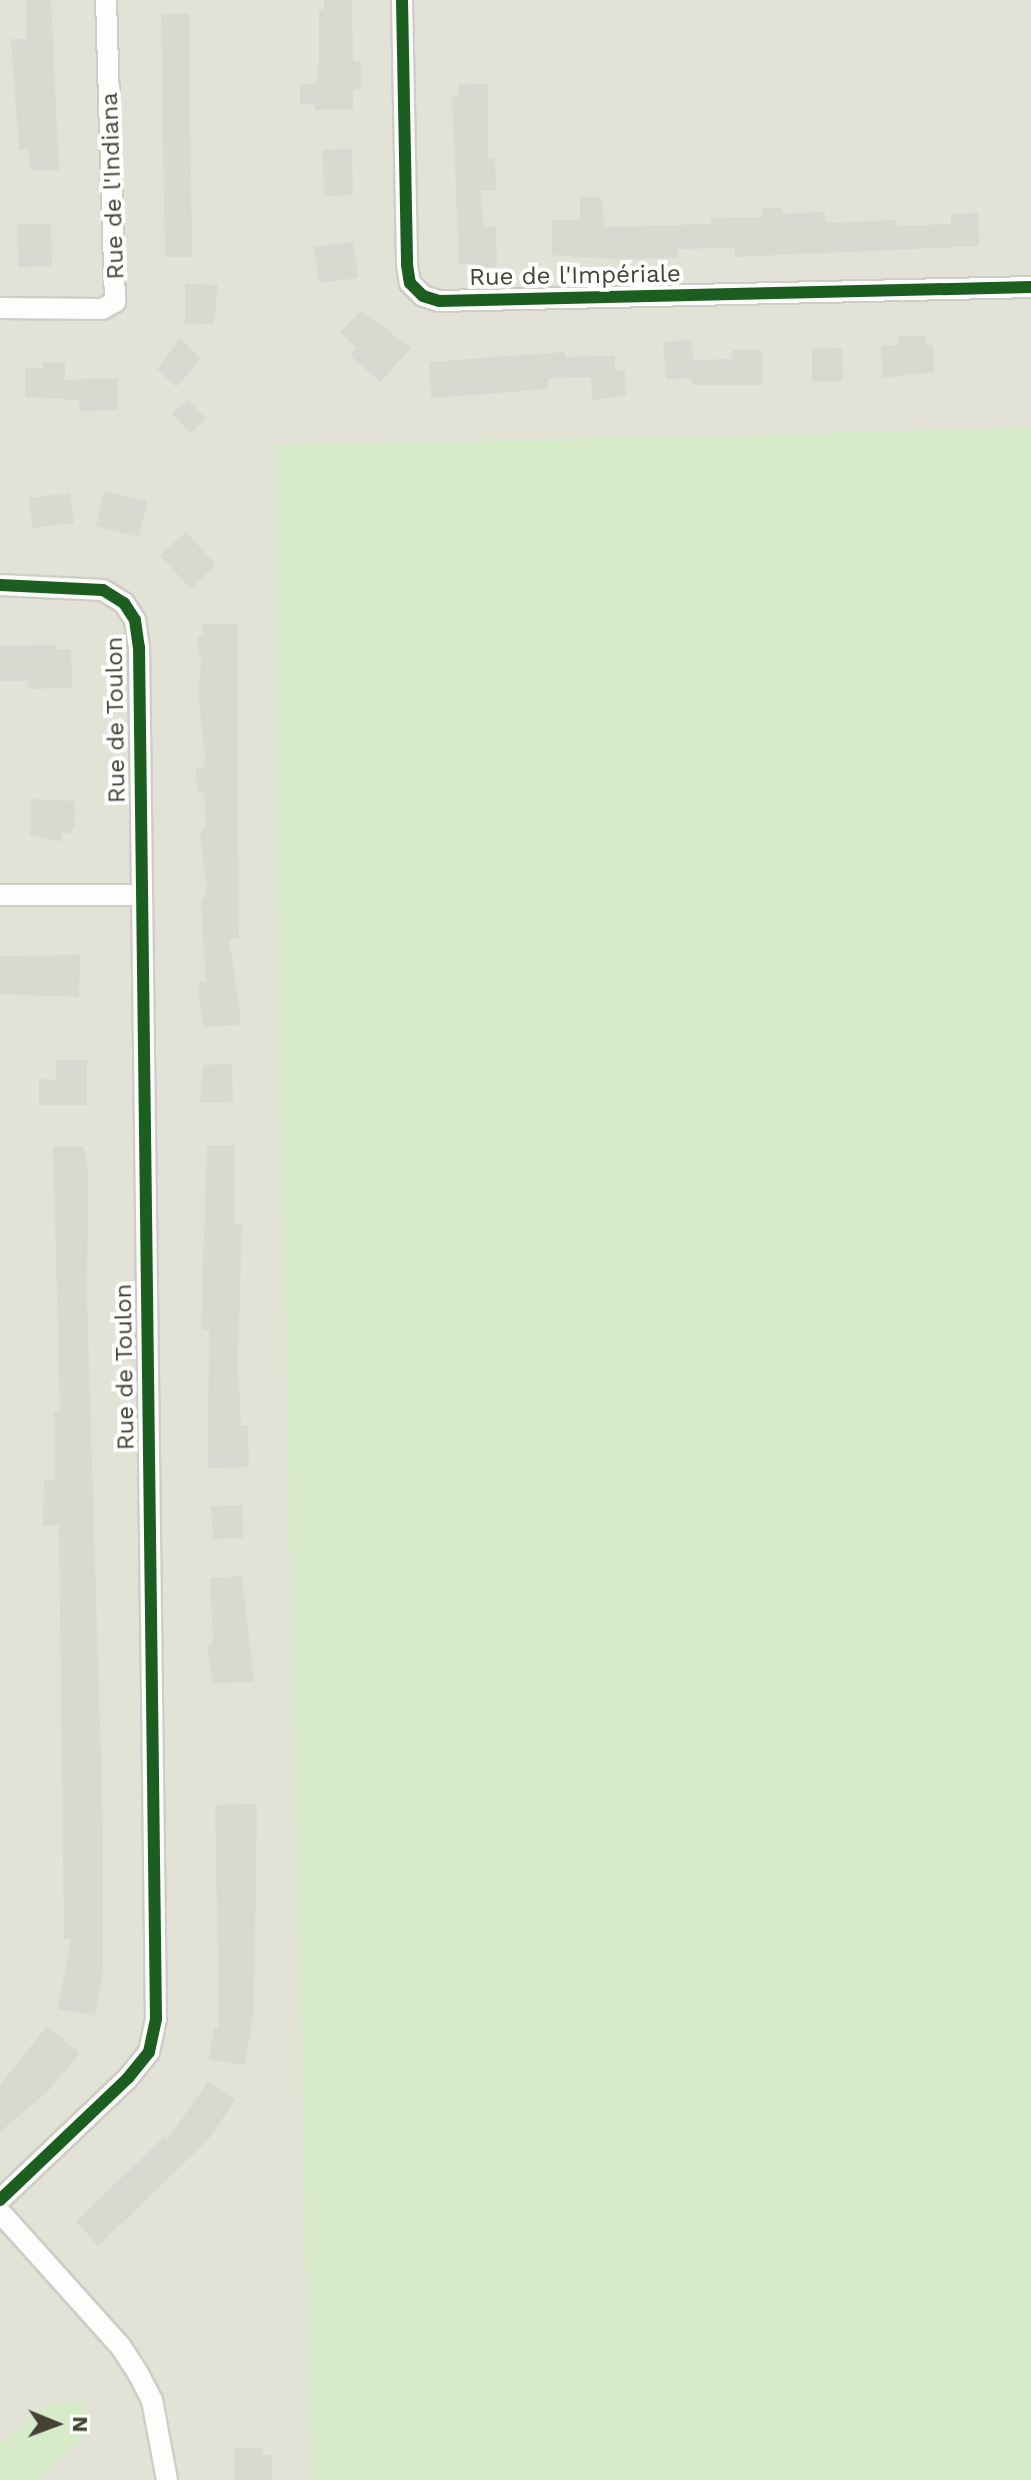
<!DOCTYPE html>
<meta charset="utf-8">
<style>
body{margin:0}
#map{position:relative;width:1031px;height:2480px;overflow:hidden;background:#f0efe9;font-family:"Work Sans",sans-serif}
div>[style]{position:absolute}
[style*='--x']{left:calc(var(--x)*1px);top:calc(var(--y)*1px);width:calc(var(--w)*1px);rotate:calc(var(--a)*1deg)}
.residential>*{inset:0;background:#e3e2d6}
.green>*{inset:0;background:#d7eac9}
.building>*{inset:0;background:#d9d8d1}
.roads{filter:drop-shadow(2px 0 #cecdc7) drop-shadow(-2px 0 #cecdc7) drop-shadow(0 2px #cecdc7) drop-shadow(0 -2px #cecdc7)}
.street>*{height:20px;margin:-10px;padding:0 10px;transform-origin:10px;border-radius:10px;background:#fdfdfc}
.cycleway>*{height:12px;margin:-6px;padding:0 6px;transform-origin:6px;border-radius:6px;background:#1b5e20}
span{translate:-50% -50%;white-space:nowrap;text-align:center;line-height:1.15;-webkit-text-stroke:8px #fff;paint-order:stroke}
.street-label{font-size:24px;color:#454235}
.north{position:absolute;left:16px;top:2384px;width:80px;height:80px;-webkit-text-stroke:6px #fff;paint-order:stroke;rotate:91deg;font-size:22px;font-weight:700;line-height:32px;text-align:center;color:#454235}
.north::after{content:'';display:block;margin:auto;width:28px;height:36px;background:#454235;clip-path:polygon(50% 0,100% 100%,50% 72%,0 100%)}
</style>
<div id="map">
<div class="residential">
<div style="clip-path:polygon(0 0,1031px 0,1031px 428px,275px 445px,279px 1054px,311px 2480px,0 2480px)"></div>
</div>
<div class="green">
<div style="clip-path:polygon(1031px 428px,1031px 2480px,311px 2480px,279px 1054px,275px 445px)"></div>
<div style="clip-path:polygon(52px 2401px,84px 2401px,83px 2437px,38px 2480px,0 2480px,0 2444px)"></div>
</div>
<div class="building">
<div style="clip-path:polygon(26px 0,51px 0,59px 170px,31px 170px,28px 150px,19px 150px,11px 39px,26px 39px)"></div>
<div style="clip-path:polygon(324px 0,352px 0,353px 61px,361px 61px,362px 89px,353px 90px,353px 109px,315px 110px,314px 104px,300px 105px,300px 84px,315px 84px,319px 66px,319px 10px,324px 9px)"></div>
<div style="clip-path:polygon(161px 14px,189px 14px,192px 257px,165px 257px)"></div>
<div style="clip-path:polygon(488px 84px,488px 158px,495px 158px,496px 191px,481px 191px,483px 227px,496px 227px,497px 267px,475px 268px,475px 264px,459px 264px,452px 97px,459px 97px,458px 85px)"></div>
<div style="clip-path:polygon(352px 149px,353px 195px,324px 196px,323px 150px)"></div>
<div style="clip-path:polygon(580px 197px,601px 197px,605px 227px,711px 224px,711px 218px,763px 217px,763px 208px,782px 208px,782px 214px,825px 212px,826px 223px,897px 220px,897px 226px,951px 224px,951px 214px,978px 213px,979px 246px,735px 257px,735px 248px,677px 249px,678px 258px,619px 259px,552px 255px,552px 220px,580px 220px)"></div>
<div style="clip-path:polygon(17px 224px,51px 224px,52px 266px,18px 267px)"></div>
<div style="clip-path:polygon(353px 242px,358px 278px,319px 283px,314px 247px)"></div>
<div style="clip-path:polygon(185px 284px,218px 285px,214px 324px,185px 323px)"></div>
<div style="clip-path:polygon(361px 310px,411px 348px,380px 382px,350px 355px,357px 347px,340px 332px)"></div>
<div style="clip-path:polygon(925px 336px,925px 345px,933px 345px,934px 372px,882px 378px,881px 346px,899px 345px,898px 337px)"></div>
<div style="clip-path:polygon(180px 339px,201px 359px,176px 387px,157px 369px)"></div>
<div style="clip-path:polygon(692px 340px,693px 360px,732px 359px,732px 350px,762px 350px,762px 385px,692px 385px,691px 378px,666px 379px,663px 342px)"></div>
<div style="clip-path:polygon(842px 348px,843px 381px,812px 382px,812px 349px)"></div>
<div style="clip-path:polygon(565px 352px,565px 357px,615px 356px,615px 370px,625px 370px,626px 396px,592px 400px,591px 377px,548px 378px,548px 389px,431px 398px,429px 362px)"></div>
<div style="clip-path:polygon(43px 362px,65px 362px,65px 380px,118px 378px,118px 410px,80px 411px,79px 400px,25px 397px,25px 368px,43px 368px)"></div>
<div style="clip-path:polygon(189px 399px,206px 419px,190px 434px,172px 413px)"></div>
<div style="clip-path:polygon(104px 491px,147px 501px,139px 537px,96px 526px)"></div>
<div style="clip-path:polygon(70px 493px,74px 523px,33px 528px,29px 498px)"></div>
<div style="clip-path:polygon(186px 532px,216px 565px,191px 589px,160px 555px)"></div>
<div style="clip-path:polygon(203px 624px,237px 624px,239px 938px,229px 939px,241px 1018px,238px 1025px,204px 1027px,198px 991px,200px 981px,206px 981px,201px 904px,207px 892px,200px 831px,206px 826px,204px 791px,197px 791px,196px 768px,203px 768px,205px 755px,198px 693px,202px 654px,198px 654px,198px 636px,203px 636px)"></div>
<div style="clip-path:polygon(56px 645px,56px 649px,71px 649px,72px 688px,28px 689px,28px 681px,0 681px,0 646px)"></div>
<div style="clip-path:polygon(31px 799px,75px 801px,74px 827px,70px 833px,61px 833px,61px 842px,30px 835px)"></div>
<div style="clip-path:polygon(80px 955px,79px 997px,0 994px,0 956px)"></div>
<div style="clip-path:polygon(56px 1060px,87px 1060px,87px 1105px,39px 1105px,39px 1079px,56px 1080px)"></div>
<div style="clip-path:polygon(232px 1064px,233px 1102px,200px 1103px,203px 1065px)"></div>
<div style="clip-path:polygon(207px 1145px,234px 1145px,234px 1224px,242px 1225px,238px 1363px,241px 1425px,248px 1425px,249px 1467px,208px 1468px,209px 1331px,201px 1328px)"></div>
<div style="clip-path:polygon(53px 1146px,84px 1146px,88px 1174px,87px 1300px,103px 1824px,103px 1974px,95px 2016px,58px 2009px,71px 1939px,64px 1939px,59px 1526px,43px 1526px,44px 1480px,55px 1480px,54px 1411px,60px 1411px)"></div>
<div style="clip-path:polygon(242px 1505px,243px 1538px,213px 1539px,211px 1506px)"></div>
<div style="clip-path:polygon(242px 1576px,254px 1682px,213px 1683px,207px 1648px,213px 1640px,210px 1578px)"></div>
<div style="clip-path:polygon(257px 1804px,254px 2010px,245px 2065px,209px 2059px,214px 2028px,219px 2029px,215px 1805px)"></div>
<div style="clip-path:polygon(47px 2026px,80px 2053px,50px 2089px,0 2132px,0 2085px)"></div>
<div style="clip-path:polygon(208px 2081px,235px 2100px,208px 2140px,98px 2246px,76px 2221px,164px 2137px,167px 2141px)"></div>
<div style="clip-path:polygon(234px 2448px,263px 2448px,263px 2455px,272px 2455px,272px 2480px,234px 2480px)"></div>
</div>
<div class="roads">
<div class="street">
<div style="--x:402;--y:0;--w:265;--a:88.9"></div>
<div style="--x:407;--y:265;--w:18;--a:81"></div>
<div style="--x:410;--y:283;--w:18;--a:45"></div>
<div style="--x:423;--y:296;--w:17;--a:17"></div>
<div style="--x:439;--y:301;--w:592;--a:-1.35"></div>
<div style="--x:0;--y:308;--w:102;--a:0.6"></div>
<div style="--x:102;--y:309;--w:15;--a:-28"></div>
<div style="--x:115;--y:302;--w:302;--a:-91.7"></div>
<div style="--x:0;--y:585;--w:103;--a:2.8"></div>
<div style="--x:103;--y:590;--w:25;--a:32"></div>
<div style="--x:124;--y:603;--w:20;--a:57"></div>
<div style="--x:135;--y:620;--w:27;--a:82"></div>
<div style="--x:139;--y:647;--w:1372;--a:89.29"></div>
<div style="--x:156;--y:2019;--w:34;--a:102"></div>
<div style="--x:149;--y:2052;--w:33;--a:129"></div>
<div style="--x:128;--y:2078;--w:177;--a:136.4"></div>
<div style="--x:0;--y:895;--w:141;--a:0"></div>
<div style="--x:0;--y:2212;--w:181;--a:48.1"></div>
<div style="--x:121;--y:2347;--w:31;--a:57"></div>
<div style="--x:138;--y:2373;--w:30;--a:63"></div>
<div style="--x:152;--y:2400;--w:81;--a:79.4"></div>
</div>
</div>
<div class="cycleway">
<div style="--x:402;--y:0;--w:265;--a:88.9"></div>
<div style="--x:407;--y:265;--w:18;--a:81"></div>
<div style="--x:410;--y:283;--w:18;--a:45"></div>
<div style="--x:423;--y:296;--w:17;--a:17"></div>
<div style="--x:439;--y:301;--w:592;--a:-1.35"></div>
<div style="--x:0;--y:585;--w:103;--a:2.8"></div>
<div style="--x:103;--y:590;--w:25;--a:32"></div>
<div style="--x:124;--y:603;--w:20;--a:57"></div>
<div style="--x:135;--y:620;--w:27;--a:82"></div>
<div style="--x:139;--y:647;--w:1372;--a:89.29"></div>
<div style="--x:156;--y:2019;--w:34;--a:102"></div>
<div style="--x:149;--y:2052;--w:33;--a:129"></div>
<div style="--x:128;--y:2078;--w:177;--a:136.4"></div>
</div>
<div class="street-label">
<span style="left:113px;top:186px;rotate:-92deg">Rue de l'Indiana</span>
<span style="left:575px;top:276px;rotate:-1deg">Rue de l'Impériale</span>
<span style="left:116px;top:720px;rotate:-91deg">Rue de Toulon</span>
<span style="left:125px;top:1367px;rotate:-91deg">Rue de Toulon</span>
</div>
<div class="north">N</div>
</div>
